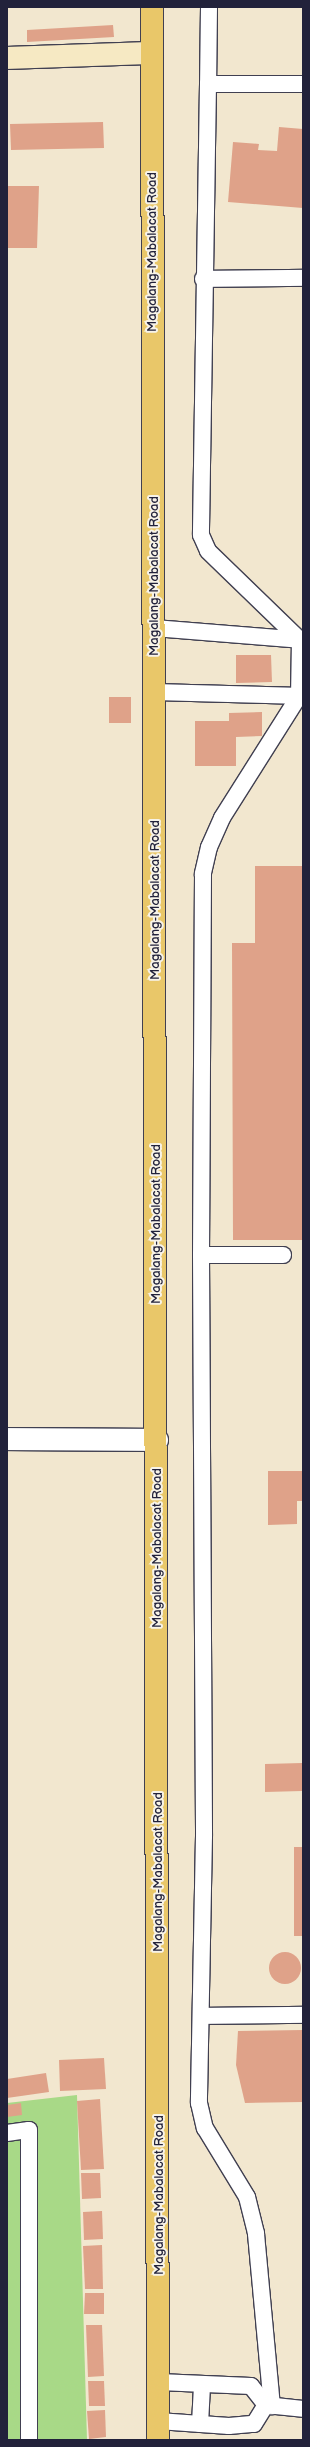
<!DOCTYPE html>
<style>
body{margin:0}
#map{position:relative;width:310px;height:2447px;overflow:hidden;background:#f2e7cf;font-family:"Balsamiq Sans",sans-serif}
div>[style]{position:absolute}
[style*='--x']{left:calc(var(--x)*1px);top:calc(var(--y)*1px);width:calc(var(--w)*1px);rotate:calc(var(--a)*1deg)}
.green>*{inset:0;background:#a8d987}
.building>*{inset:0;background:#dfa289}
.round{border-radius:50%}
.roads{filter:drop-shadow(1px 0 #414051) drop-shadow(-1px 0 #414051) drop-shadow(0 1px #414051) drop-shadow(0 -1px #414051)}
.service>*{height:16px;margin:-8px;padding:0 8px;transform-origin:8px;border-radius:8px;background:#fff}
.minor>*{height:22px;margin:-11px;padding:0 11px;transform-origin:11px;border-radius:11px;background:#fff}
.secondary>*{height:22px;margin:-11px;padding:0 11px;transform-origin:11px;border-radius:11px;background:#f6e9c3}
.primary>*{height:22px;margin:-11px;padding:0 11px;transform-origin:11px;border-radius:11px;background:#e9c769}
span{translate:-50% -50%;white-space:nowrap;text-align:center;line-height:1.15;-webkit-text-stroke:4px #f7f3e8;paint-order:stroke}
.street-label{font-size:13px;color:#22223b}
.frame{position:absolute;inset:0;border:8px solid #22223b;pointer-events:none}
</style>
<div id="map">
<div class="green">
<div style="clip-path:polygon(77px 2095px,87px 2440px,7px 2440px,7px 2103px)"></div>
</div>
<div class="building">
<div style="clip-path:polygon(113px 25px,114px 37px,27px 42px,27px 30px)"></div>
<div style="clip-path:polygon(103px 122px,104px 148px,11px 150px,10px 124px)"></div>
<div style="clip-path:polygon(279px 127px,303px 129px,303px 208px,228px 202px,233px 142px,259px 144px,258px 150px,277px 151px)"></div>
<div style="clip-path:polygon(7px 186px,39px 186px,37px 248px,7px 248px)"></div>
<div style="clip-path:polygon(236px 655px,271px 655px,272px 682px,236px 683px)"></div>
<div style="clip-path:polygon(109px 697px,131px 697px,131px 723px,109px 723px)"></div>
<div style="clip-path:polygon(262px 712px,262px 736px,236px 737px,236px 766px,195px 766px,195px 721px,229px 721px,229px 713px)"></div>
<div style="clip-path:polygon(255px 866px,303px 866px,303px 1240px,233px 1240px,232px 943px,255px 943px)"></div>
<div style="clip-path:polygon(268px 1471px,303px 1471px,303px 1501px,297px 1501px,297px 1524px,268px 1525px)"></div>
<div style="clip-path:polygon(302px 1763px,302px 1791px,265px 1792px,265px 1764px)"></div>
<div style="clip-path:polygon(294px 1847px,303px 1847px,303px 1936px,294px 1936px)"></div>
<div class="round" style="left:269px;top:1952px;width:32px;height:32px"></div>
<div style="clip-path:polygon(303px 2030px,303px 2102px,245px 2103px,236px 2065px,238px 2031px)"></div>
<div style="clip-path:polygon(104px 2058px,106px 2089px,60px 2091px,59px 2060px)"></div>
<div style="clip-path:polygon(46px 2073px,49px 2092px,7px 2098px,7px 2079px)"></div>
<div style="clip-path:polygon(100px 2099px,104px 2169px,81px 2170px,77px 2101px)"></div>
<div style="clip-path:polygon(21px 2103px,22px 2115px,7px 2117px,7px 2105px)"></div>
<div style="clip-path:polygon(81px 2173px,100px 2173px,101px 2198px,82px 2199px)"></div>
<div style="clip-path:polygon(102px 2211px,103px 2239px,84px 2240px,83px 2212px)"></div>
<div style="clip-path:polygon(102px 2245px,103px 2289px,85px 2289px,83px 2246px)"></div>
<div style="clip-path:polygon(85px 2293px,104px 2293px,104px 2314px,84px 2314px)"></div>
<div style="clip-path:polygon(86px 2325px,102px 2325px,104px 2376px,88px 2377px)"></div>
<div style="clip-path:polygon(88px 2381px,104px 2381px,105px 2406px,89px 2406px)"></div>
<div style="clip-path:polygon(105px 2410px,106px 2437px,89px 2439px,87px 2411px)"></div>
</div>
<div class="roads">
<div class="service">
<div style="--x:209;--y:7;--w:77;--a:90.7"></div>
<div style="--x:208;--y:84;--w:95;--a:0"></div>
<div style="--x:208;--y:84;--w:451;--a:90.9"></div>
<div style="--x:201;--y:535;--w:17;--a:66"></div>
<div style="--x:208;--y:551;--w:128;--a:44.1"></div>
<div style="--x:300;--y:640;--w:56;--a:91"></div>
<div style="--x:299;--y:696;--w:144;--a:122.3"></div>
<div style="--x:222;--y:818;--w:32;--a:114"></div>
<div style="--x:209;--y:847;--w:28;--a:103"></div>
<div style="--x:203;--y:874;--w:381;--a:90.3"></div>
<div style="--x:201;--y:1255;--w:581;--a:89.7"></div>
<div style="--x:204;--y:1836;--w:267;--a:91.1"></div>
<div style="--x:199;--y:2103;--w:26;--a:77"></div>
<div style="--x:205;--y:2128;--w:81;--a:58.7"></div>
<div style="--x:247;--y:2197;--w:38;--a:76"></div>
<div style="--x:256;--y:2234;--w:173;--a:84.7"></div>
<div style="--x:203;--y:279;--w:100;--a:-0.6"></div>
<div style="--x:154;--y:628;--w:149;--a:4.6"></div>
<div style="--x:154;--y:692;--w:149;--a:1.5"></div>
<div style="--x:201;--y:1255;--w:82;--a:0"></div>
<div style="--x:203;--y:2016;--w:100;--a:-0.6"></div>
<div style="--x:7;--y:2133;--w:22;--a:-8"></div>
<div style="--x:29;--y:2130;--w:310;--a:90"></div>
<div style="--x:159;--y:2382;--w:92;--a:2.5"></div>
<div style="--x:251;--y:2386;--w:24;--a:52"></div>
<div style="--x:266;--y:2405;--w:37;--a:6"></div>
<div style="--x:158;--y:2421;--w:71;--a:4"></div>
<div style="--x:229;--y:2426;--w:25;--a:-5"></div>
<div style="--x:254;--y:2424;--w:22;--a:-58"></div>
<div style="--x:200;--y:2424;--w:39;--a:-87"></div>
</div>
<div class="minor">
<div style="--x:7;--y:1439;--w:150;--a:0.4"></div>
</div>
<div class="secondary">
<div style="--x:7;--y:58;--w:145;--a:-2"></div>
</div>
<div class="primary">
<div style="--x:152;--y:7;--w:2433;--a:89.86"></div>
</div>
</div>
<div class="street-label">
<span style="left:152px;top:252px;rotate:-90deg">Magalang-Mabalacat Road</span>
<span style="left:154px;top:576px;rotate:-90deg">Magalang-Mabalacat Road</span>
<span style="left:155px;top:900px;rotate:-90deg">Magalang-Mabalacat Road</span>
<span style="left:156px;top:1224px;rotate:-90deg">Magalang-Mabalacat Road</span>
<span style="left:157px;top:1548px;rotate:-90deg">Magalang-Mabalacat Road</span>
<span style="left:158px;top:1872px;rotate:-90deg">Magalang-Mabalacat Road</span>
<span style="left:159px;top:2195px;rotate:-90deg">Magalang-Mabalacat Road</span>
</div>
<div class="frame"></div>
</div>
